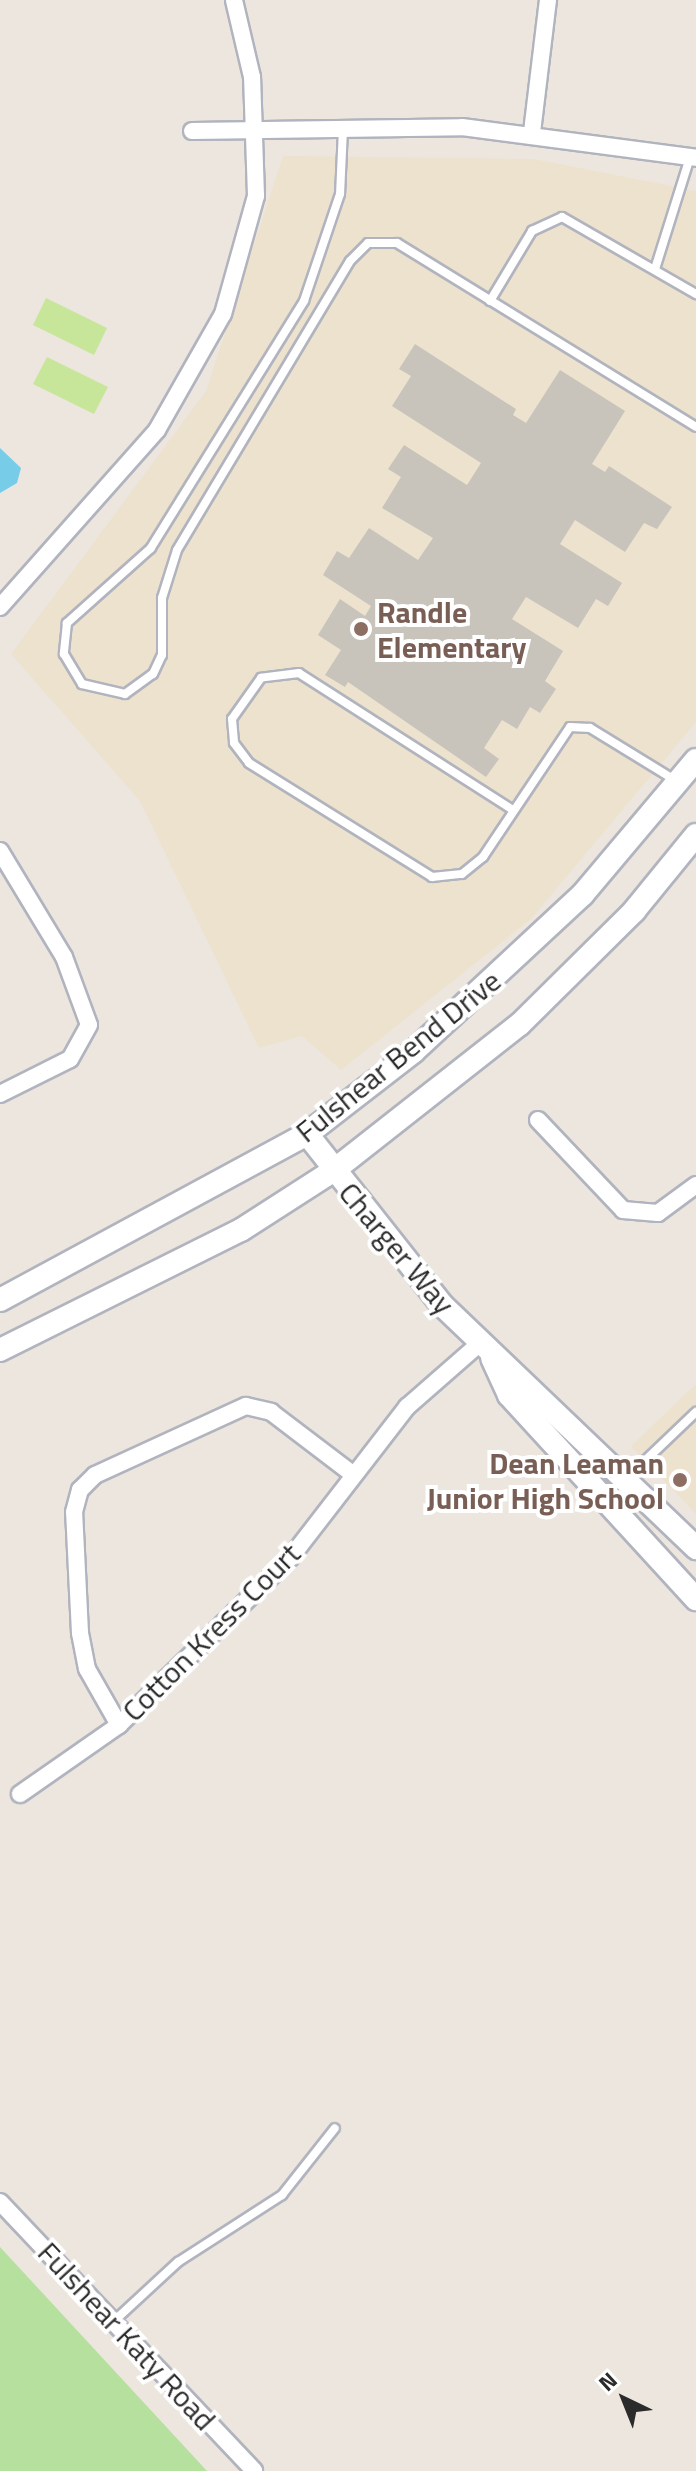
<!DOCTYPE html>
<style>
body{margin:0}
#map{position:relative;width:696px;height:2471px;overflow:hidden;background:#ece6de;font-family:"Titillium Web",sans-serif}
div>[style]{position:absolute}
[style*='--x']{left:calc(var(--x)*1px);top:calc(var(--y)*1px);width:calc(var(--w)*1px);rotate:calc(var(--a)*1deg)}
.education>*{inset:0;background:#ede2ce}
.green>*{inset:0;background:#b5e09d}
.pitch>*{inset:0;background:#c7e69a}
.water>*{inset:0;background:#77cce8}
.building>*{inset:0;background:#c8c4bc}
.roads{filter:drop-shadow(2px 0 #b1b4be) drop-shadow(-2px 0 #b1b4be) drop-shadow(0 2px #b1b4be) drop-shadow(0 -2px #b1b4be)}
.lane>*{height:8px;margin:-4px;padding:0 4px;transform-origin:4px;border-radius:4px;background:#fff}
.street>*{height:16px;margin:-8px;padding:0 8px;transform-origin:8px;border-radius:8px;background:#fff}
.secondary>*{height:22px;margin:-11px;padding:0 11px;transform-origin:11px;border-radius:11px;background:#fff}
.dots>*{width:22px;height:22px;translate:-50% -50%;box-sizing:border-box;border:4px solid #fff;border-radius:50%}
span{translate:-50% -50%;white-space:nowrap;text-align:center;line-height:1.15;-webkit-text-stroke:8px #fff;paint-order:stroke}
.education-label{font-size:30px;color:#785e54;font-weight:700}
.left{translate:0 -50%;text-align:left}
.right{translate:-100% -50%;text-align:right}
.street-label{font-size:30px;color:#2b2b2b}
.north{position:absolute;left:584px;top:2359px;width:80px;height:80px;-webkit-text-stroke:6px #fff;paint-order:stroke;rotate:317deg;font-size:22px;font-weight:700;line-height:32px;text-align:center;color:#2b2b2b}
.north::after{content:'';display:block;margin:auto;width:28px;height:36px;background:#2b2b2b;clip-path:polygon(50% 0,100% 100%,50% 72%,0 100%)}
</style>
<div id="map">
<div class="education">
<div style="clip-path:polygon(283px 156px,534px 159px,696px 191px,696px 722px,531px 919px,341px 1070px,302px 1036px,259px 1048px,140px 801px,11px 654px,206px 391px)"></div>
<div style="clip-path:polygon(696px 1384px,696px 1514px,631px 1446px)"></div>
</div>
<div class="green">
<div style="clip-path:polygon(0 2247px,207px 2471px,0 2471px)"></div>
</div>
<div class="pitch">
<div style="clip-path:polygon(46px 298px,107px 328px,94px 355px,33px 325px)"></div>
<div style="clip-path:polygon(47px 357px,108px 387px,94px 414px,33px 384px)"></div>
</div>
<div class="water">
<div style="clip-path:polygon(0 448px,21px 468px,17px 483px,0 493px)"></div>
</div>
<div class="building">
<div style="clip-path:polygon(415px 344px,516px 409px,513px 415px,526px 423px,560px 370px,625px 411px,592px 464px,605px 472px,609px 466px,672px 507px,657px 529px,644px 523px,625px 552px,575px 520px,560px 544px,622px 583px,608px 606px,596px 599px,578px 628px,526px 597px,512px 619px,563px 651px,545px 681px,556px 689px,540px 713px,530px 707px,517px 729px,502px 720px,484px 748px,499px 759px,486px 777px,348px 682px,345px 687px,325px 675px,341px 650px,318px 635px,340px 599px,365px 616px,371px 606px,323px 575px,337px 551px,349px 558px,369px 528px,418px 560px,433px 538px,382px 508px,401px 477px,388px 469px,404px 445px,467px 485px,481px 463px,392px 406px,411px 376px,399px 369px)"></div>
</div>
<div class="roads">
<div class="lane">
<div style="--x:343;--y:129;--w:65;--a:92.6"></div>
<div style="--x:340;--y:194;--w:113;--a:108.6"></div>
<div style="--x:304;--y:301;--w:291;--a:121.8"></div>
<div style="--x:151;--y:548;--w:113;--a:138.2"></div>
<div style="--x:67;--y:623;--w:31;--a:96"></div>
<div style="--x:64;--y:654;--w:35;--a:59"></div>
<div style="--x:82;--y:684;--w:44;--a:13.1"></div>
<div style="--x:125;--y:694;--w:34;--a:-36"></div>
<div style="--x:153;--y:674;--w:21;--a:-65"></div>
<div style="--x:162;--y:655;--w:57;--a:-90"></div>
<div style="--x:162;--y:598;--w:50;--a:-72.6"></div>
<div style="--x:177;--y:550;--w:337;--a:-59.1"></div>
<div style="--x:350;--y:261;--w:25;--a:-45"></div>
<div style="--x:368;--y:243;--w:29;--a:0"></div>
<div style="--x:397;--y:243;--w:351;--a:31.6"></div>
<div style="--x:655;--y:269;--w:117;--a:-72.6"></div>
<div style="--x:490;--y:301;--w:82;--a:-59"></div>
<div style="--x:532;--y:231;--w:33;--a:-25"></div>
<div style="--x:562;--y:217;--w:155;--a:29.9"></div>
<div style="--x:513;--y:810;--w:254;--a:-147.4"></div>
<div style="--x:299;--y:673;--w:38;--a:173"></div>
<div style="--x:261;--y:678;--w:50;--a:125.3"></div>
<div style="--x:232;--y:719;--w:24;--a:85"></div>
<div style="--x:234;--y:743;--w:25;--a:53"></div>
<div style="--x:249;--y:763;--w:216;--a:31.9"></div>
<div style="--x:432;--y:877;--w:30;--a:-6"></div>
<div style="--x:462;--y:874;--w:27;--a:-39"></div>
<div style="--x:483;--y:857;--w:156;--a:-56.2"></div>
<div style="--x:570;--y:727;--w:20;--a:3"></div>
<div style="--x:590;--y:728;--w:100;--a:31.5"></div>
<div style="--x:629;--y:1476;--w:93;--a:-43.7"></div>
<div style="--x:114;--y:2321;--w:87;--a:-42.7"></div>
<div style="--x:178;--y:2262;--w:124;--a:-32.8"></div>
<div style="--x:282;--y:2195;--w:85;--a:-51.7"></div>
</div>
<div class="street">
<div style="--x:192;--y:131;--w:270;--a:-0.8"></div>
<div style="--x:462;--y:127;--w:236;--a:7.5"></div>
<div style="--x:532;--y:132;--w:133;--a:-83.1"></div>
<div style="--x:0;--y:607;--w:237;--a:-48.4"></div>
<div style="--x:157;--y:430;--w:133;--a:-60.4"></div>
<div style="--x:223;--y:314;--w:123;--a:-74.4"></div>
<div style="--x:256;--y:196;--w:119;--a:-91.9"></div>
<div style="--x:252;--y:77;--w:79;--a:-103.2"></div>
<div style="--x:0;--y:851;--w:124;--a:58.9"></div>
<div style="--x:64;--y:957;--w:72;--a:69.8"></div>
<div style="--x:89;--y:1025;--w:39;--a:119"></div>
<div style="--x:70;--y:1059;--w:78;--a:153.4"></div>
<div style="--x:538;--y:1120;--w:124;--a:46.6"></div>
<div style="--x:623;--y:1210;--w:35;--a:5"></div>
<div style="--x:658;--y:1213;--w:47;--a:-36.4"></div>
<div style="--x:119;--y:1725;--w:64;--a:-119.7"></div>
<div style="--x:87;--y:1669;--w:37;--a:-101"></div>
<div style="--x:80;--y:1633;--w:121;--a:-92.8"></div>
<div style="--x:74;--y:1512;--w:23;--a:-75"></div>
<div style="--x:80;--y:1490;--w:21;--a:-45"></div>
<div style="--x:95;--y:1475;--w:166;--a:-24.6"></div>
<div style="--x:246;--y:1406;--w:26;--a:13"></div>
<div style="--x:271;--y:1412;--w:101;--a:37.3"></div>
<div style="--x:20;--y:1794;--w:121;--a:-34.9"></div>
<div style="--x:119;--y:1725;--w:240;--a:-44.3"></div>
<div style="--x:291;--y:1557;--w:190;--a:-52.3"></div>
<div style="--x:407;--y:1407;--w:96;--a:-41.2"></div>
<div style="--x:0;--y:2202;--w:370;--a:46.6"></div>
</div>
<div class="secondary">
<div style="--x:307;--y:1134;--w:218;--a:51.7"></div>
<div style="--x:442;--y:1305;--w:352;--a:43.7"></div>
<div style="--x:0;--y:1300;--w:349;--a:-28.4"></div>
<div style="--x:307;--y:1134;--w:134;--a:-37.7"></div>
<div style="--x:413;--y:1052;--w:232;--a:-42.9"></div>
<div style="--x:583;--y:894;--w:175;--a:-49.9"></div>
<div style="--x:0;--y:1350;--w:269;--a:-26.5"></div>
<div style="--x:241;--y:1230;--w:109;--a:-32.7"></div>
<div style="--x:333;--y:1171;--w:238;--a:-38.2"></div>
<div style="--x:520;--y:1024;--w:161;--a:-44.7"></div>
<div style="--x:634;--y:911;--w:98;--a:-50.8"></div>
<div style="--x:492;--y:1358;--w:41;--a:65.3"></div>
<div style="--x:509;--y:1395;--w:277;--a:47.5"></div>
</div>
</div>
<div class="dots">
<div style="left:361px;top:629px;background:#8d6e63"></div>
<div style="left:680px;top:1480px;background:#8d6e63"></div>
</div>
<div class="education-label">
<span class="left" style="left:377px;top:629px">Randle<br>Elementary</span>
<span class="right" style="left:664px;top:1480px">Dean Leaman<br>Junior High School</span>
</div>
<div class="street-label">
<span style="left:398px;top:1056px;rotate:-39deg">Fulshear Bend Drive</span>
<span style="left:397px;top:1248px;rotate:50deg">Charger Way</span>
<span style="left:211px;top:1632px;rotate:-45deg">Cotton Kress Court</span>
<span style="left:127px;top:2336px;rotate:47deg">Fulshear Katy Road</span>
</div>
<div class="north">N</div>
</div>
